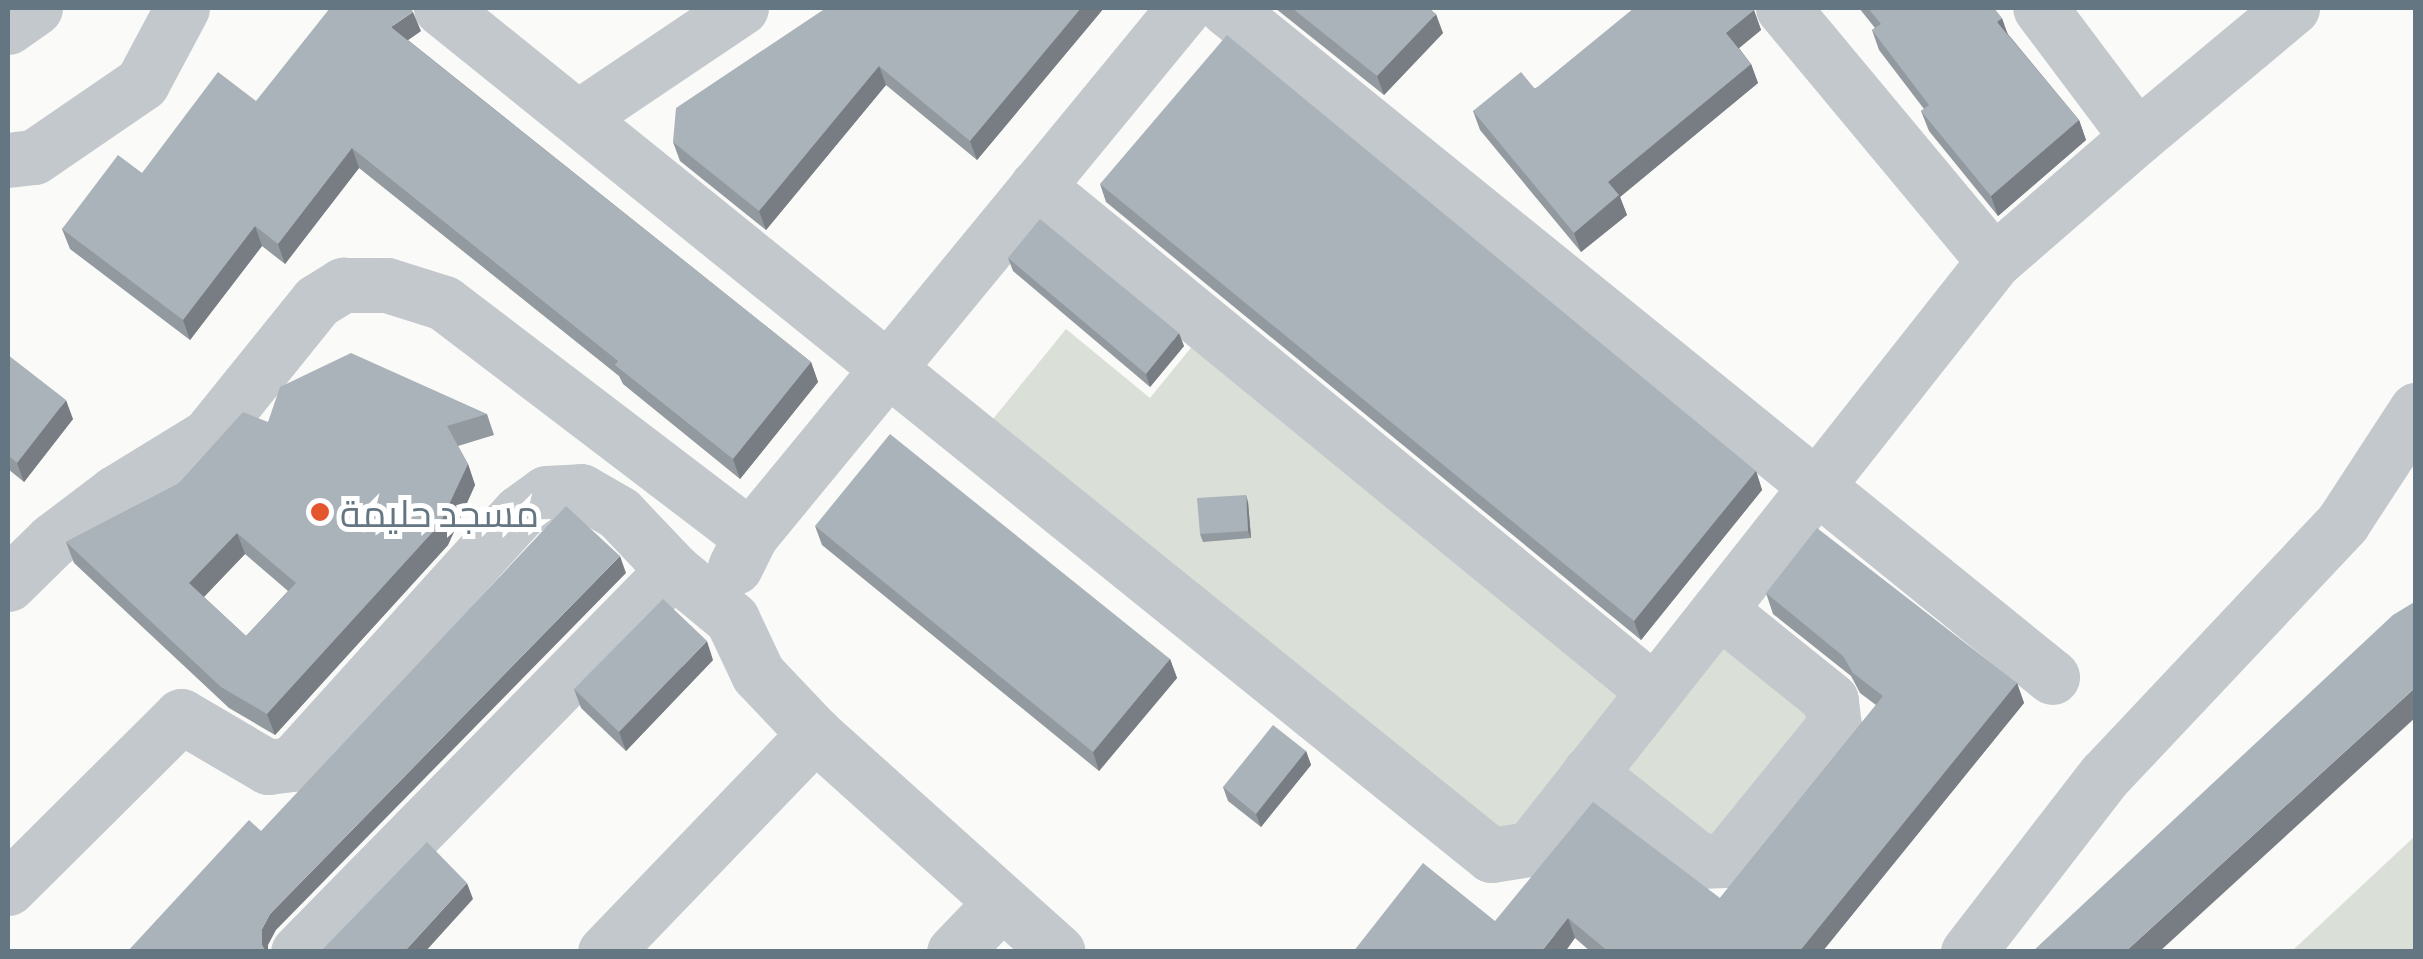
<!DOCTYPE html>
<meta charset="utf-8">
<style>
body{margin:0}
#map{position:relative;width:2423px;height:959px;overflow:hidden;background:#fafaf8;font-family:Commissioner,Cairo,sans-serif}
div>[style]{position:absolute}
[style*='--x']{left:calc(var(--x)*1px);top:calc(var(--y)*1px);width:calc(var(--w)*1px);rotate:calc(var(--a)*1deg)}
.green>*{inset:0;background:#dadfd7}
.minor>*{height:55px;margin:-27.5px;padding:0 27.5px;transform-origin:27.5px;border-radius:27.5px;background:#c3c8cc}
.wall>*{inset:0;background:#929a9f}
.shaded-wall>*{inset:0;background:#777d82}
.building>*{inset:0;background:#aab3b9}
.dots>*{width:28px;height:28px;translate:-50% -50%;box-sizing:border-box;border:5px solid #fff;border-radius:50%}
span{translate:-50% -50%;white-space:nowrap;text-align:center;line-height:1.15;-webkit-text-stroke:10px #fff;paint-order:stroke}
.poi-label{font-size:38px;color:#657683}
.left{translate:0 -50%;text-align:left}
.frame{position:absolute;inset:0;border:10px solid #657683;pointer-events:none}
</style>
<div id="map">
<div class="green">
<div style="clip-path:polygon(1066px 329px,1150px 398px,1198px 339px,1632px 692px,1511px 841px,993px 419px)"></div>
<div style="clip-path:polygon(1724px 638px,1817px 713px,1711px 847px,1617px 773px)"></div>
<div style="clip-path:polygon(2415px 836px,2415px 951px,2292px 951px)"></div>
</div>
<div class="minor">
<div style="--x:441;--y:8;--w:1349;--a:38.89"></div>
<div style="--x:1491;--y:855;--w:39;--a:-9"></div>
<div style="--x:1530;--y:849;--w:749;--a:-51.72"></div>
<div style="--x:1994;--y:261;--w:189;--a:-40.9"></div>
<div style="--x:2137;--y:137;--w:161;--a:-126.9"></div>
<div style="--x:1226;--y:8;--w:1063;--a:39"></div>
<div style="--x:1783;--y:8;--w:329;--a:50.2"></div>
<div style="--x:8;--y:27;--w:33;--a:-35"></div>
<div style="--x:580;--y:116;--w:194;--a:-33.9"></div>
<div style="--x:2137;--y:137;--w:202;--a:-39.8"></div>
<div style="--x:8;--y:160;--w:26;--a:-7"></div>
<div style="--x:34;--y:157;--w:131;--a:-34.4"></div>
<div style="--x:142;--y:83;--w:85;--a:-61.9"></div>
<div style="--x:1037;--y:186;--w:797;--a:39.3"></div>
<div style="--x:735;--y:567;--w:34;--a:-64"></div>
<div style="--x:750;--y:536;--w:683;--a:-50.58"></div>
<div style="--x:8;--y:584;--w:63;--a:-44.4"></div>
<div style="--x:53;--y:540;--w:78;--a:-37.2"></div>
<div style="--x:115;--y:493;--w:109;--a:-31.5"></div>
<div style="--x:208;--y:436;--w:174;--a:-51.1"></div>
<div style="--x:317;--y:301;--w:31;--a:-32"></div>
<div style="--x:343;--y:285;--w:44;--a:0"></div>
<div style="--x:387;--y:285;--w:60;--a:17.5"></div>
<div style="--x:444;--y:303;--w:385;--a:37.3"></div>
<div style="--x:1589;--y:773;--w:142;--a:38.4"></div>
<div style="--x:1700;--y:861;--w:25;--a:-2"></div>
<div style="--x:1725;--y:860;--w:173;--a:-50.9"></div>
<div style="--x:1834;--y:726;--w:26;--a:-97"></div>
<div style="--x:1831;--y:700;--w:144;--a:-141.2"></div>
<div style="--x:8;--y:888;--w:244;--a:-44.8"></div>
<div style="--x:181;--y:716;--w:101;--a:30.4"></div>
<div style="--x:268;--y:767;--w:24;--a:-7"></div>
<div style="--x:292;--y:764;--w:340;--a:-47.9"></div>
<div style="--x:520;--y:512;--w:32;--a:-36"></div>
<div style="--x:546;--y:493;--w:35;--a:-3"></div>
<div style="--x:581;--y:491;--w:44;--a:30.1"></div>
<div style="--x:619;--y:513;--w:79;--a:46.5"></div>
<div style="--x:673;--y:570;--w:77;--a:39.7"></div>
<div style="--x:732;--y:619;--w:61;--a:64.7"></div>
<div style="--x:758;--y:674;--w:83;--a:46.5"></div>
<div style="--x:815;--y:734;--w:326;--a:41.9"></div>
<div style="--x:298;--y:952;--w:535;--a:-45.53"></div>
<div style="--x:605;--y:952;--w:303;--a:-46.1"></div>
<div style="--x:954;--y:952;--w:69;--a:-46.2"></div>
<div style="--x:1968;--y:952;--w:224;--a:-52.3"></div>
<div style="--x:2105;--y:775;--w:347;--a:-46.7"></div>
<div style="--x:2343;--y:522;--w:134;--a:-56.9"></div>
</div>
<div class="wall">
<div style="clip-path:polygon(826px 8px,1104px 8px,977px 160px,886px 85px,766px 230px,680px 161px,673px 142px)"></div>
<div style="clip-path:polygon(1275px 8px,1429px 8px,1443px 33px,1384px 95px)"></div>
<div style="clip-path:polygon(1753px 8px,1761px 30px,1739px 48px,1751px 64px,1758px 83px,1620px 197px,1627px 215px,1581px 252px,1480px 130px,1473px 111px)"></div>
<div style="clip-path:polygon(1859px 8px,1994px 8px,2008px 34px,2079px 120px,2086px 140px,1998px 216px,1929px 131px,1921px 111px,1924px 109px,1879px 50px,1872px 30px,1875px 28px)"></div>
<div style="clip-path:polygon(421px 31px,408px 40px,811px 362px,818px 382px,740px 479px,623px 384px,619px 376px,359px 168px,285px 264px,262px 246px,190px 340px,70px 249px,62px 229px,142px 173px,256px 101px)"></div>
<div style="clip-path:polygon(1100px 184px,1756px 471px,1762px 490px,1641px 640px,1106px 202px)"></div>
<div style="clip-path:polygon(1008px 258px,1184px 346px,1150px 387px,1013px 271px)"></div>
<div style="clip-path:polygon(8px 355px,73px 419px,24px 482px,8px 469px)"></div>
<div style="clip-path:polygon(evenodd,487px 414px,494px 435px,458px 446px,468px 464px,475px 485px,448px 545px,275px 735px,229px 708px,74px 563px,66px 542px,178px 484px,268px 422px,487px 414px,245px 554px,288px 591px,246px 636px,204px 597px,245px 554px)"></div>
<div style="clip-path:polygon(1248px 502px,1251px 538px,1203px 542px,1200px 534px)"></div>
<div style="clip-path:polygon(815px 526px,1170px 659px,1177px 678px,1099px 771px,822px 545px)"></div>
<div style="clip-path:polygon(1766px 593px,2017px 683px,2024px 703px,1822px 952px,1591px 952px,1575px 938px,1495px 921px,1720px 898px,1876px 705px,1860px 693px,1851px 676px,1773px 614px)"></div>
<div style="clip-path:polygon(713px 660px,626px 751px,581px 708px,574px 689px)"></div>
<div style="clip-path:polygon(1306px 751px,1311px 765px,1261px 827px,1228px 801px,1223px 787px)"></div>
</div>
<div class="shaded-wall">
<div style="clip-path:polygon(1081px 8px,1104px 8px,977px 160px,970px 141px)"></div>
<div style="clip-path:polygon(1754px 10px,1761px 30px,1733px 53px,1726px 33px)"></div>
<div style="clip-path:polygon(413px 12px,421px 31px,398px 47px,391px 27px)"></div>
<div style="clip-path:polygon(1436px 14px,1443px 33px,1384px 95px,1377px 76px)"></div>
<div style="clip-path:polygon(2002px 18px,2009px 38px,1997px 22px)"></div>
<div style="clip-path:polygon(1751px 64px,1758px 83px,1620px 197px,1627px 215px,1581px 252px,1574px 233px,1608px 182px)"></div>
<div style="clip-path:polygon(879px 66px,886px 85px,766px 230px,759px 211px)"></div>
<div style="clip-path:polygon(2079px 120px,2086px 140px,1998px 216px,1991px 196px)"></div>
<div style="clip-path:polygon(352px 148px,359px 168px,285px 264px,278px 244px)"></div>
<div style="clip-path:polygon(255px 226px,262px 246px,190px 340px,183px 320px)"></div>
<div style="clip-path:polygon(1179px 333px,1184px 346px,1150px 387px,1146px 374px)"></div>
<div style="clip-path:polygon(811px 362px,818px 382px,740px 479px,733px 459px)"></div>
<div style="clip-path:polygon(66px 400px,73px 419px,24px 482px,17px 463px)"></div>
<div style="clip-path:polygon(468px 464px,475px 485px,448px 545px,275px 735px,267px 714px)"></div>
<div style="clip-path:polygon(1756px 471px,1762px 490px,1641px 640px,1634px 621px)"></div>
<div style="clip-path:polygon(1246px 495px,1248px 502px,1251px 538px,1248px 531px)"></div>
<div style="clip-path:polygon(237px 533px,245px 554px,197px 604px,189px 583px)"></div>
<div style="clip-path:polygon(620px 556px,626px 573px,276px 930px,268px 945px,268px 952px,265px 952px,262px 945px,262px 929px,270px 914px)"></div>
<div style="clip-path:polygon(707px 641px,713px 660px,626px 751px,619px 732px)"></div>
<div style="clip-path:polygon(1170px 659px,1177px 678px,1099px 771px,1093px 752px)"></div>
<div style="clip-path:polygon(2017px 683px,2024px 703px,1822px 952px,1799px 952px)"></div>
<div style="clip-path:polygon(2416px 687px,2416px 717px,2159px 952px,2125px 952px)"></div>
<div style="clip-path:polygon(1306px 751px,1311px 765px,1261px 827px,1256px 814px)"></div>
<div style="clip-path:polygon(467px 883px,473px 899px,425px 952px,404px 952px)"></div>
<div style="clip-path:polygon(1568px 918px,1575px 938px,1565px 952px,1541px 952px)"></div>
</div>
<div class="building">
<div style="clip-path:polygon(330px 8px,411px 8px,413px 12px,391px 27px,811px 362px,733px 459px,615px 365px,618px 361px,352px 148px,278px 244px,255px 226px,183px 320px,62px 229px,118px 155px,142px 173px,218px 72px,256px 101px)"></div>
<div style="clip-path:polygon(826px 8px,1081px 8px,970px 141px,879px 66px,759px 211px,673px 142px,676px 108px)"></div>
<div style="clip-path:polygon(1292px 8px,1429px 8px,1436px 14px,1377px 76px)"></div>
<div style="clip-path:polygon(1634px 8px,1752px 8px,1754px 10px,1726px 33px,1751px 64px,1608px 182px,1619px 195px,1574px 233px,1473px 111px,1521px 72px,1535px 89px)"></div>
<div style="clip-path:polygon(1868px 8px,1994px 8px,2002px 18px,1997px 22px,2079px 120px,1991px 196px,1921px 111px,1929px 105px,1872px 30px,1881px 24px)"></div>
<div style="clip-path:polygon(1227px 35px,1756px 471px,1634px 621px,1100px 184px)"></div>
<div style="clip-path:polygon(1040px 219px,1179px 333px,1146px 374px,1008px 258px)"></div>
<div style="clip-path:polygon(evenodd,351px 353px,487px 414px,447px 426px,468px 464px,440px 524px,267px 714px,221px 687px,66px 542px,178px 484px,243px 412px,268px 422px,280px 387px,351px 353px,237px 533px,296px 583px,246px 636px,189px 583px,237px 533px)"></div>
<div style="clip-path:polygon(8px 355px,66px 400px,17px 463px,8px 455px)"></div>
<div style="clip-path:polygon(890px 434px,1170px 659px,1093px 752px,815px 526px)"></div>
<div style="clip-path:polygon(1246px 495px,1248px 531px,1200px 534px,1197px 498px)"></div>
<div style="clip-path:polygon(566px 506px,620px 556px,270px 914px,262px 929px,262px 945px,266px 952px,127px 952px,249px 820px,261px 831px)"></div>
<div style="clip-path:polygon(1817px 528px,2017px 683px,1799px 952px,1609px 952px,1568px 918px,1541px 952px,1353px 952px,1423px 863px,1495px 921px,1593px 802px,1720px 898px,1883px 696px,1853px 673px,1843px 656px,1766px 593px)"></div>
<div style="clip-path:polygon(663px 599px,707px 641px,619px 732px,574px 689px)"></div>
<div style="clip-path:polygon(2416px 601px,2416px 687px,2125px 952px,2032px 952px,2393px 615px)"></div>
<div style="clip-path:polygon(1273px 725px,1306px 751px,1256px 814px,1223px 787px)"></div>
<div style="clip-path:polygon(427px 842px,467px 883px,404px 952px,320px 952px)"></div>
</div>
<div class="dots">
<div style="left:320px;top:512px;background:#e4572e"></div>
</div>
<div class="poi-label">
<span class="left" style="left:340px;top:512px">مسجد حليمة</span>
</div>
<div class="frame"></div>
</div>
